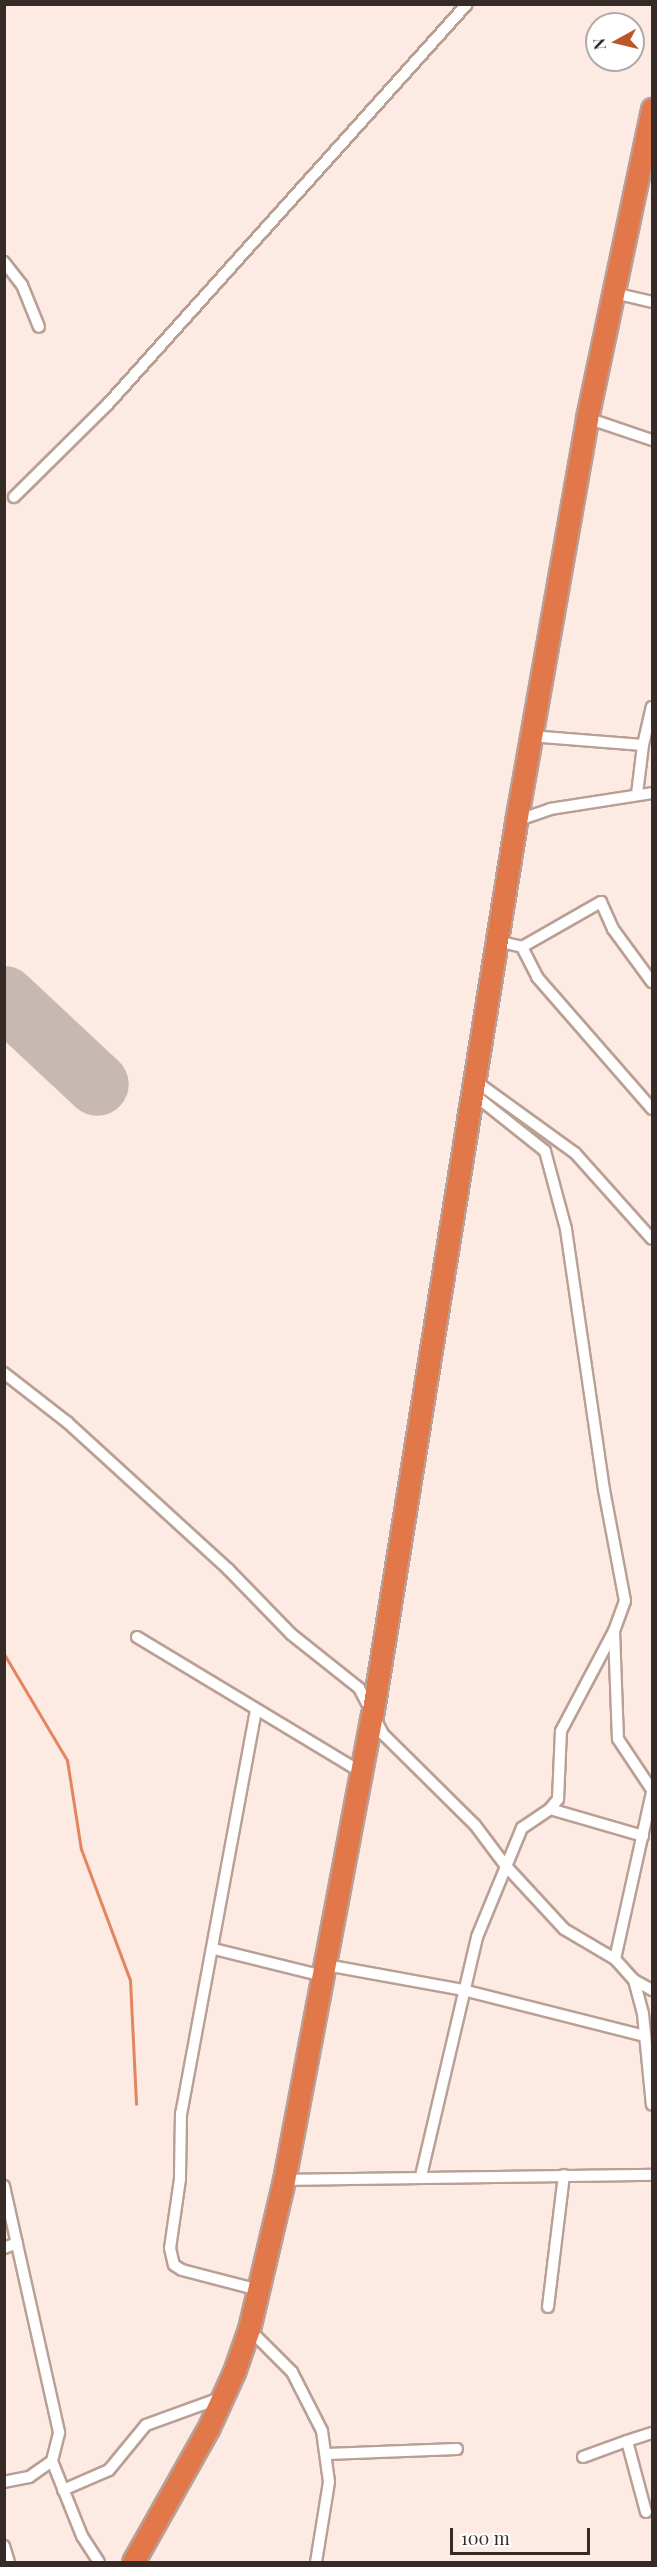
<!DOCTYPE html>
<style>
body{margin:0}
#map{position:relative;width:657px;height:2567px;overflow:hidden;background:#fceae3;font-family:"Playfair Display",serif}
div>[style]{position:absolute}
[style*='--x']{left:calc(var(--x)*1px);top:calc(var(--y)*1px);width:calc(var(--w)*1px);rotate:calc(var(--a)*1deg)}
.stream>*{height:3px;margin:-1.5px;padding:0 1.5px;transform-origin:1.5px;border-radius:1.5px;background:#e3855f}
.runway>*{height:63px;margin:-31.5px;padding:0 31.5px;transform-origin:31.5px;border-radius:31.5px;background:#c8b8b2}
.roads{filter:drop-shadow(2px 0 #ba9f94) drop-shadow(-2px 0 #ba9f94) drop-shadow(0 2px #ba9f94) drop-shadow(0 -2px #ba9f94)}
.street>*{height:10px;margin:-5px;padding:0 5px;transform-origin:5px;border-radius:5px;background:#fff}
.highway>*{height:21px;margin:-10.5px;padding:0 10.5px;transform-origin:10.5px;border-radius:10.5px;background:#e2774a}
span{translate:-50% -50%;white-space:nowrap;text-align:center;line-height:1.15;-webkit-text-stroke:6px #fff;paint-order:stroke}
.frame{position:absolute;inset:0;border:6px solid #362b27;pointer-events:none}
.north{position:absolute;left:585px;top:12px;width:60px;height:60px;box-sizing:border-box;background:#fff;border:2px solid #afaaa9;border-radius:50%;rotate:262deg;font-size:16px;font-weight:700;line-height:24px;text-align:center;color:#362b27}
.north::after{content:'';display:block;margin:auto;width:21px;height:27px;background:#bc5629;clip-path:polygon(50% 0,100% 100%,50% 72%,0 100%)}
.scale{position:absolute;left:450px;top:2528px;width:140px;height:27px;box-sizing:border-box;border:3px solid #362b27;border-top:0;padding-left:8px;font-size:18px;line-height:21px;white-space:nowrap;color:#362b27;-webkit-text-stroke:4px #fff;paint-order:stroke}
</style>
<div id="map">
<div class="stream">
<div style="--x:4;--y:1654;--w:123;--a:59.3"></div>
<div style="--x:67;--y:1760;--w:90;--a:81.1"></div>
<div style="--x:81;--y:1849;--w:140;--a:69.5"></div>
<div style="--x:130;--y:1980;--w:124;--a:87.2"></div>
</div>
<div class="runway">
<div style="--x:4;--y:997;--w:127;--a:43.1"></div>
</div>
<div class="roads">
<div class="street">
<div style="--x:4;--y:262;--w:29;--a:52"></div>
<div style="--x:22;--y:285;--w:45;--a:68"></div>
<div style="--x:614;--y:293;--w:39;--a:13"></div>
<div style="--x:587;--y:418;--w:69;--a:18.7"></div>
<div style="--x:14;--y:497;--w:132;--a:-44.7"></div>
<div style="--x:108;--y:404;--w:537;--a:-48.09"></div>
<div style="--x:530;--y:736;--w:113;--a:4.6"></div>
<div style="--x:643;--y:745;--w:39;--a:-77"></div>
<div style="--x:637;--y:794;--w:49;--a:-83"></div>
<div style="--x:516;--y:821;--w:36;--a:-19"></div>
<div style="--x:550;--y:809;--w:103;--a:-8.9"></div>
<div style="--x:497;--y:941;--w:26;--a:13"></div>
<div style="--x:522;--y:947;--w:34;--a:63"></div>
<div style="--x:537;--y:977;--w:175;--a:48.9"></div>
<div style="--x:522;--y:947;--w:91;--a:-29.7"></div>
<div style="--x:601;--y:902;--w:30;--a:66"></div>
<div style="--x:613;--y:929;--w:66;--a:53.7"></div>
<div style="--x:474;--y:1080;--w:125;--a:35.9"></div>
<div style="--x:575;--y:1153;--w:115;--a:48.2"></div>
<div style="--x:4;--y:1373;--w:80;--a:37.9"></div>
<div style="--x:67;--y:1422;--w:218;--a:42.4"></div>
<div style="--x:228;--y:1569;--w:91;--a:45.9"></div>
<div style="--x:291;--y:1634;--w:87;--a:38.5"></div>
<div style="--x:359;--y:1688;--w:52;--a:62.4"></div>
<div style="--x:383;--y:1734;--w:129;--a:44.7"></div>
<div style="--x:475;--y:1825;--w:50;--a:53.1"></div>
<div style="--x:505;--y:1865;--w:87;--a:47.3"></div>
<div style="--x:564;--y:1929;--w:59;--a:30.5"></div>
<div style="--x:615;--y:1959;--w:28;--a:48"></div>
<div style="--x:634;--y:1980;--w:35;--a:75"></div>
<div style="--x:643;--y:2014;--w:91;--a:84.4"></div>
<div style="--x:614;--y:1631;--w:108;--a:87.9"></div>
<div style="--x:618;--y:1739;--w:61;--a:56.3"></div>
<div style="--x:137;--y:1637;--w:262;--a:31.1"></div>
<div style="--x:256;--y:1710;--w:410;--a:100.5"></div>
<div style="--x:181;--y:2113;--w:66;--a:90.9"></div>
<div style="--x:180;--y:2179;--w:70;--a:98.2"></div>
<div style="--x:170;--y:2248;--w:17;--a:77"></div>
<div style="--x:174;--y:2265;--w:9;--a:32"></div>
<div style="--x:182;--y:2270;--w:80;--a:14.6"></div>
<div style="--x:550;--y:1809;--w:97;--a:16.2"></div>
<div style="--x:214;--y:1949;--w:112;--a:13.9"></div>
<div style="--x:615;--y:1959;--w:171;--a:-77.5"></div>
<div style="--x:326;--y:1965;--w:139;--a:10.3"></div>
<div style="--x:463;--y:1990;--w:188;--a:14.2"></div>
<div style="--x:634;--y:1980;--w:21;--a:29"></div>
<div style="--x:421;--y:2176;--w:245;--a:-76.8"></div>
<div style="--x:477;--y:1937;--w:118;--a:-67.6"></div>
<div style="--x:522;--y:1828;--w:34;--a:-34"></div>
<div style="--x:550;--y:1809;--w:13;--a:-51"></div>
<div style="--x:558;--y:1799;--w:68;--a:-87.5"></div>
<div style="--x:561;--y:1731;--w:113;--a:-62.1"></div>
<div style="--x:614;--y:1631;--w:32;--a:-70"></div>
<div style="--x:625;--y:1601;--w:113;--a:-100.7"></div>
<div style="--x:604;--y:1490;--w:264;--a:-98.3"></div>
<div style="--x:566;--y:1229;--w:81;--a:-105.1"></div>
<div style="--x:545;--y:1151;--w:93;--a:-141.5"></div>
<div style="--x:284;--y:2180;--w:368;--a:-0.8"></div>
<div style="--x:4;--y:2186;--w:253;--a:77.4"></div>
<div style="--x:59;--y:2433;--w:29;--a:104"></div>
<div style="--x:52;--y:2461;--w:28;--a:145"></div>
<div style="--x:29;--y:2477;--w:25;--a:169"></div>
<div style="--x:4;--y:2248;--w:14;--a:-21"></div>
<div style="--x:548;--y:2307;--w:133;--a:-83.1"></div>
<div style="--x:249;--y:2329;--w:61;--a:45"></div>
<div style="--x:292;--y:2372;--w:66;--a:63"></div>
<div style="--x:322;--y:2431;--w:51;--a:82.2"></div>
<div style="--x:329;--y:2482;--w:81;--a:99.2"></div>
<div style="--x:327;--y:2454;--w:130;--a:-2.2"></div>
<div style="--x:583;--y:2457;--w:47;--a:-20"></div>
<div style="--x:52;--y:2461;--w:81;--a:68.2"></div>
<div style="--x:82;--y:2536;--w:31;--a:57"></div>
<div style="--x:63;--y:2490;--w:50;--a:-23.5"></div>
<div style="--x:109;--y:2470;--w:58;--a:-50.6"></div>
<div style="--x:146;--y:2425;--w:82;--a:-20"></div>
<div style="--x:646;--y:2512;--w:73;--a:-105"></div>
<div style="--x:627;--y:2441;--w:26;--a:-18"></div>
<div style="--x:4;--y:2546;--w:17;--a:73"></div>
</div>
<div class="highway">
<div style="--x:133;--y:2562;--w:153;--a:-60.6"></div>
<div style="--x:208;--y:2429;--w:63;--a:-65.5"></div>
<div style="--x:234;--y:2372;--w:46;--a:-70.8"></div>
<div style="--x:249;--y:2329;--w:153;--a:-76.8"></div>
<div style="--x:284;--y:2180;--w:472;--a:-79.3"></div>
<div style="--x:372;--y:1716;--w:906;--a:-80.85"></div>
<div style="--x:516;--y:822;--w:410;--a:-80"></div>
<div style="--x:587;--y:418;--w:316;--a:-78.1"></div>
</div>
</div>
<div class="frame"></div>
<div class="north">N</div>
<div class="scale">100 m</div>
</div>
